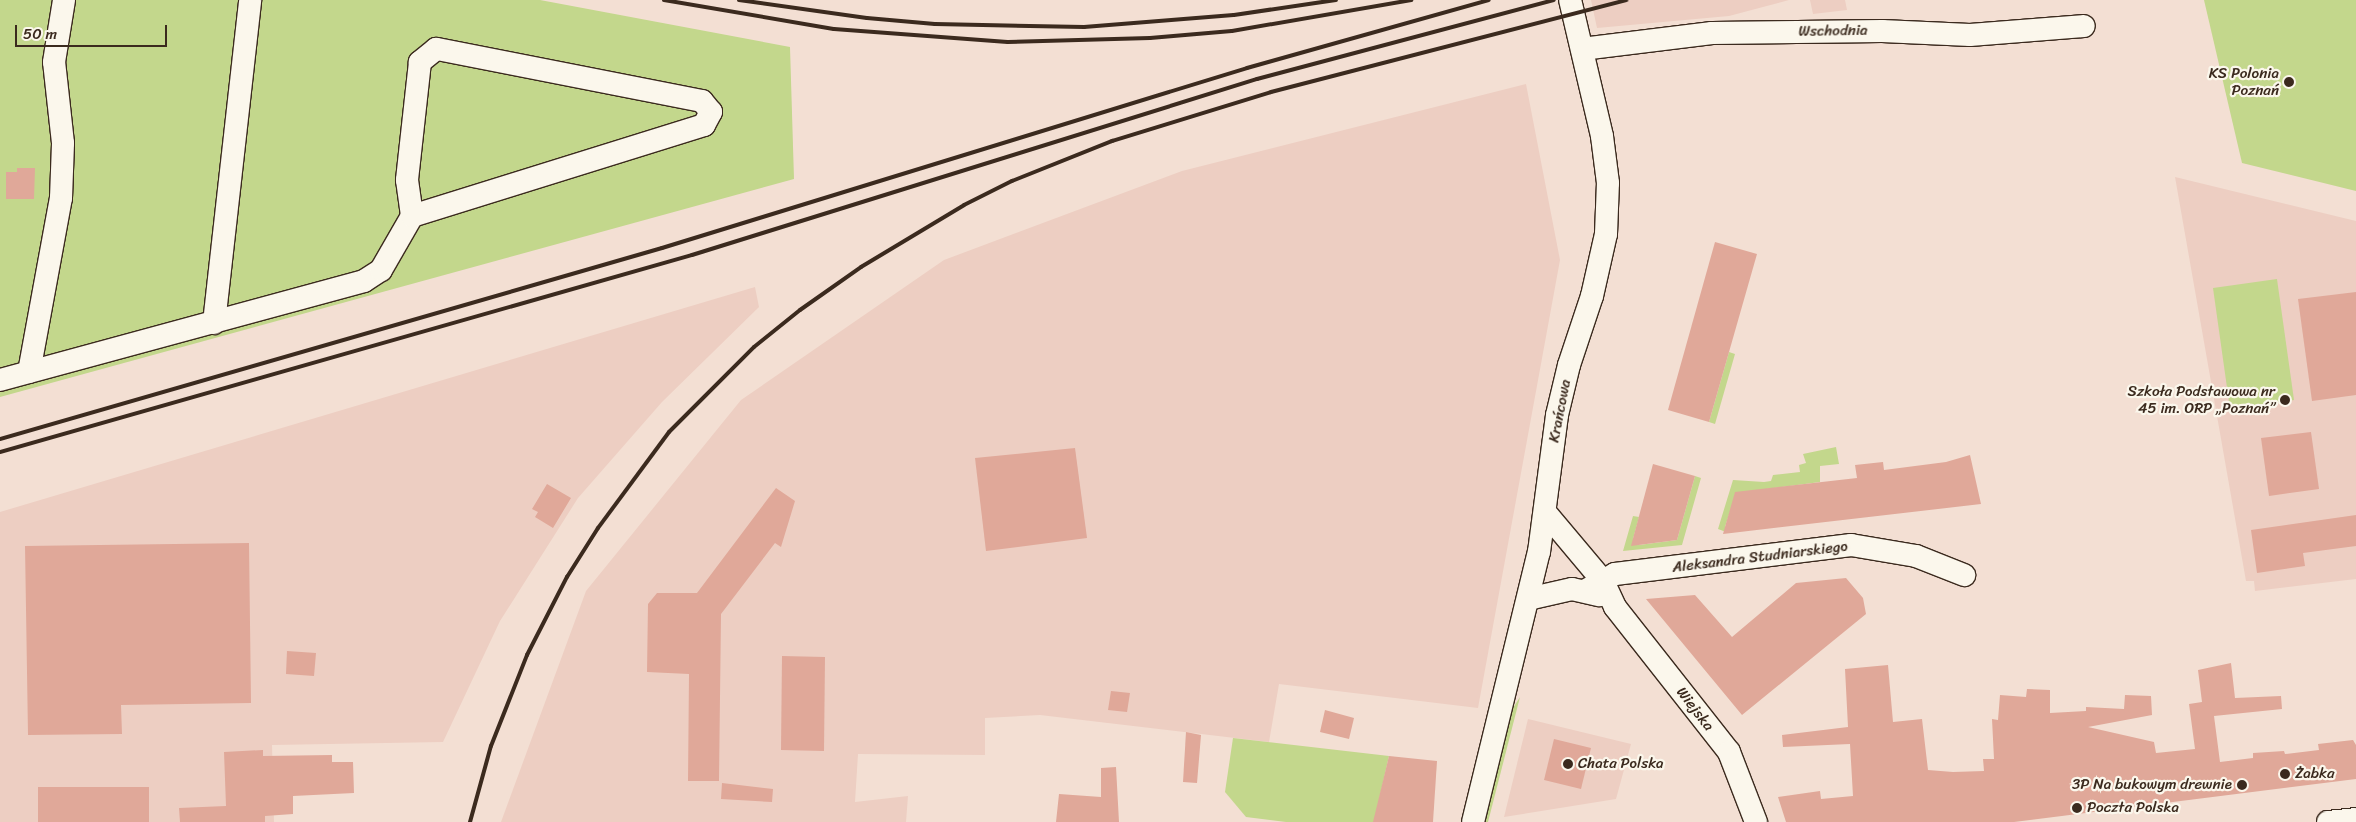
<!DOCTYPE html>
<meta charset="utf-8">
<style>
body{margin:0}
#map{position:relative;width:2356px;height:822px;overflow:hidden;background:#f3dfd3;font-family:Sriracha,sans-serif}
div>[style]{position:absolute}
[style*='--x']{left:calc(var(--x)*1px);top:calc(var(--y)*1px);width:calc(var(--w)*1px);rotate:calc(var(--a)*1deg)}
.built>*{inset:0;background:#edcec2}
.green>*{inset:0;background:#c3d78c}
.building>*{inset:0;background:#e0a899}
.roads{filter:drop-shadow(1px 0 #3b2a1e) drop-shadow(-1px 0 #3b2a1e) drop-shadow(0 1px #3b2a1e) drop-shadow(0 -1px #3b2a1e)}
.minor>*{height:22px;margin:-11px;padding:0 11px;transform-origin:11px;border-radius:11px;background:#fbf7ec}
.rail>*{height:4px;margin:-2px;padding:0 2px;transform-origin:2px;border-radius:2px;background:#3b2a1e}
.dots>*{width:14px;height:14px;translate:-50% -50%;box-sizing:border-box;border:2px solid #fbf7ec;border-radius:50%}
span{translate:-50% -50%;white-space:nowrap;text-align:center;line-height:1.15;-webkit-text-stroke:4.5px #fbf7ec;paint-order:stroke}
.street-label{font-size:15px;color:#3b2a1e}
.poi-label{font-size:15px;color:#3b2a1e}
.right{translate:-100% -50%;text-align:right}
.left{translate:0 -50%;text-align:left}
.scale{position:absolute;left:15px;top:25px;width:152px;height:22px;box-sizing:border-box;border:2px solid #3b2a1e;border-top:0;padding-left:6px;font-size:15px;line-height:18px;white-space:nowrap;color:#3b2a1e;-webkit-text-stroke:4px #fbf7ec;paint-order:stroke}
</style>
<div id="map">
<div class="built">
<div style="clip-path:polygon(1591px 0,1789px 0,1729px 16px,1597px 28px)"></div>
<div style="clip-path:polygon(1810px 0,1845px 0,1847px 10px,1813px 14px)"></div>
<div style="clip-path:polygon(1526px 84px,1560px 260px,1478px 708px,1279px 684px,1269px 742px,1040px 715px,985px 718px,985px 755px,858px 754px,855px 802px,908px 796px,906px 822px,501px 822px,586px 591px,741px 400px,944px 260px,1182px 171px)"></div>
<div style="clip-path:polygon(2175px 177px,2356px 221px,2356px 579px,2255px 591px,2254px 581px,2246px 581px)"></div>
<div style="clip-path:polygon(755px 287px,759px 307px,662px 402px,578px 498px,500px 621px,443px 742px,272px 745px,274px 822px,0 822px,0 512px)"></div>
<div style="clip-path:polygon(1528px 719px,1631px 744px,1616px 799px,1504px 817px)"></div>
</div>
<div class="green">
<div style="clip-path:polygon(0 0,540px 0,790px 47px,794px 179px,0 397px)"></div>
<div style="clip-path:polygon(2204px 0,2356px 0,2356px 191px,2242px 163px)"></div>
<div style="clip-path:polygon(2277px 279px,2294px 400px,2230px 409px,2213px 288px)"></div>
<div style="clip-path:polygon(1729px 352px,1735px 354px,1715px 424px,1709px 422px)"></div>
<div style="clip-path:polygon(1836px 447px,1839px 464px,1820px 466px,1820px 482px,1736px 493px,1725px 527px,1726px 532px,1718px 529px,1733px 480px,1764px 482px,1771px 481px,1773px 475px,1800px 472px,1799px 465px,1806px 463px,1803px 454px)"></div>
<div style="clip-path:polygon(1695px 476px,1701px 478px,1682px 545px,1623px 551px,1633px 516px,1639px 517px,1633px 539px,1639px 545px,1677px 540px)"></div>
<div style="clip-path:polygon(1520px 697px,1488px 822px,1484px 822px,1513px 708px)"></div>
<div style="clip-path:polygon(1233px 738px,1389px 756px,1374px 822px,1286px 822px,1246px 817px,1225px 792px)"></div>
</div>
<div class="building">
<div style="clip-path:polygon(17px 168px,35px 168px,34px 199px,6px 199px,6px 172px,17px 172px)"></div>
<div style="clip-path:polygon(1715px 242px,1757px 254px,1709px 422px,1668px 410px)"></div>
<div style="clip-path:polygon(2356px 292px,2356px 395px,2312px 401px,2298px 299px)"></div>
<div style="clip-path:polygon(2311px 432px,2319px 489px,2269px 496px,2261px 438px)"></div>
<div style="clip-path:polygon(1075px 448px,1087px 538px,986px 551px,975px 458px)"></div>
<div style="clip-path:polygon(1970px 455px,1981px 504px,1723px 534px,1735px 492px,1857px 478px,1855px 465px,1883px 462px,1884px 470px,1946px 462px)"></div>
<div style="clip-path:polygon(1653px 464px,1695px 476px,1677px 540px,1631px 546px)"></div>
<div style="clip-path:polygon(547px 484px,571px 498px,553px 528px,535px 517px,538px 512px,532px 509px)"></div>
<div style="clip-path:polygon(776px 488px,795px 501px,781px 547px,775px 543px,721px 614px,719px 781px,688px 781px,689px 674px,647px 672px,648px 604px,657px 593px,697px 593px)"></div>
<div style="clip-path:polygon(2356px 515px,2356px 546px,2303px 553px,2305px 566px,2257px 573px,2251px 530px)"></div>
<div style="clip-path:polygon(249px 543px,251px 703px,121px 705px,122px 734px,28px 735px,25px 546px)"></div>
<div style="clip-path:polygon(1846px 578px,1863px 598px,1866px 614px,1742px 715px,1646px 599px,1695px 595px,1732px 637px,1796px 583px)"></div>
<div style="clip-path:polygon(287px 651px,316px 653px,314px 676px,286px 674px)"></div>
<div style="clip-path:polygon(782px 656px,825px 657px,824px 751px,781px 750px)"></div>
<div style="clip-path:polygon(2231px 663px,2235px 698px,2281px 696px,2282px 709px,2214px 716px,2220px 762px,2253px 758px,2253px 753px,2284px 751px,2285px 754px,2319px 750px,2318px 744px,2353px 740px,2356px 745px,2356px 779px,2014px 822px,1786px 822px,1778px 797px,1820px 791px,1821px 799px,1853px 796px,1850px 744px,1783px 747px,1782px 735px,1848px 727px,1845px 669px,1888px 665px,1893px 722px,1922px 719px,1928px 770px,1953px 772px,1984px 771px,1983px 759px,1994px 759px,1992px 719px,1998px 720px,2000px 695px,2026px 697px,2027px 689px,2050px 690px,2050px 713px,2086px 711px,2086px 707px,2124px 709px,2125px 695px,2151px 696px,2152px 715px,2088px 727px,2154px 742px,2156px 753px,2195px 749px,2189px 704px,2202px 702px,2198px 670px)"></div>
<div style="clip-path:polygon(1111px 691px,1130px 693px,1127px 712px,1108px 710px)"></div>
<div style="clip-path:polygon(1325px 710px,1354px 718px,1349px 739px,1320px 732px)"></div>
<div style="clip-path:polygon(1186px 732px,1201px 735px,1197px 783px,1183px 782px)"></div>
<div style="clip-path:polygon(1554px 739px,1591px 748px,1581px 789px,1544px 780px)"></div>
<div style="clip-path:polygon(263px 750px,263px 756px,332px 755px,332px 762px,353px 762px,354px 793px,293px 796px,293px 814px,265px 816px,265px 822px,180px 822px,179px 808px,226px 806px,224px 752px)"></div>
<div style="clip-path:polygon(1389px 756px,1437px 761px,1433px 822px,1373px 822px)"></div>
<div style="clip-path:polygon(1116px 767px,1119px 822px,1056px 822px,1059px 794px,1101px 797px,1101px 768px)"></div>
<div style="clip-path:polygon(722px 783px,773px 789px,772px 802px,721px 799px)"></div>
<div style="clip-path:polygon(38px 787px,149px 787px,149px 822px,38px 822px)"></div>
</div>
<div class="roads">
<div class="minor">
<div style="--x:1582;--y:49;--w:131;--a:-7"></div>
<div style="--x:1712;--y:33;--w:170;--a:-0.7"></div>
<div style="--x:1882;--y:31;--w:88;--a:2.6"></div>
<div style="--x:1970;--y:35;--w:114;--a:-4.5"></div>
<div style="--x:214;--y:323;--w:325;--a:-83.6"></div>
<div style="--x:29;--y:372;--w:177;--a:-79.6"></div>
<div style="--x:61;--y:198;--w:55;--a:-87.9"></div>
<div style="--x:63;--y:143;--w:81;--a:-96.3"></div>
<div style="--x:54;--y:62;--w:63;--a:-80.8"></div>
<div style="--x:0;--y:380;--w:377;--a:-15.2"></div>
<div style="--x:364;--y:281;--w:20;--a:-33"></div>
<div style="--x:381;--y:270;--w:62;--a:-60.1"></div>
<div style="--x:412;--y:216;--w:306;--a:-17.3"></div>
<div style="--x:704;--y:125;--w:15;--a:-62"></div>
<div style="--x:711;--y:112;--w:14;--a:-129"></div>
<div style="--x:702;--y:101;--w:271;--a:-168.9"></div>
<div style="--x:436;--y:49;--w:21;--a:141"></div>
<div style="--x:420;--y:62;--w:119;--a:96.3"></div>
<div style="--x:407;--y:180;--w:36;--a:82"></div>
<div style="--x:1545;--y:512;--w:90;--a:50"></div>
<div style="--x:1603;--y:581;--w:29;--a:65"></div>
<div style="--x:1615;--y:607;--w:184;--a:51.8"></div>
<div style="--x:1729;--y:752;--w:75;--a:68.9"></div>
<div style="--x:1586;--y:590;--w:33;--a:-29"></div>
<div style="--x:1615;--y:574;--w:238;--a:-7"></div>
<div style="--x:1851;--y:545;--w:66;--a:9.6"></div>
<div style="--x:1916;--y:556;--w:52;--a:21.6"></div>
<div style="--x:1528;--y:599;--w:45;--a:-12.8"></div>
<div style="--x:1572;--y:589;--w:28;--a:13"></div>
<div style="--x:1473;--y:822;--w:278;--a:-76.3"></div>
<div style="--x:1539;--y:552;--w:138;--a:-82.5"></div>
<div style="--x:1557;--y:415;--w:51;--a:-76.5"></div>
<div style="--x:1569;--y:365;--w:73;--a:-71.6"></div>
<div style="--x:1592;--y:296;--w:64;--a:-77.3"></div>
<div style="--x:1606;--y:234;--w:51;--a:-87.8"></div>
<div style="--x:1608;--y:183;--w:47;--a:-97.3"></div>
<div style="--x:1602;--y:136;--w:140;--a:-103.2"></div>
<div style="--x:2328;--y:822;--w:28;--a:-6"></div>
</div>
</div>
<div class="rail">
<div style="--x:664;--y:0;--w:172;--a:9.7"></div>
<div style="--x:834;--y:29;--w:174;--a:4.3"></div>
<div style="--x:1008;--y:42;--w:142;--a:-1.6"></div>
<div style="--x:1150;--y:38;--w:82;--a:-4.9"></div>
<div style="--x:1232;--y:31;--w:182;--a:-9.8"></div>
<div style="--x:739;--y:0;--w:129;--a:8"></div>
<div style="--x:867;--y:18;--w:68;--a:5"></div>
<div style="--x:935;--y:24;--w:149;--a:1.2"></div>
<div style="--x:1084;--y:27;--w:150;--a:-4.6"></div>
<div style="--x:1234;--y:15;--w:103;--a:-8.4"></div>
<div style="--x:0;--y:439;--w:689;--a:-16.09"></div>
<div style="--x:662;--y:248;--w:612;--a:-17.1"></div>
<div style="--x:1247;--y:68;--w:251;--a:-15.7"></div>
<div style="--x:0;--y:452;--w:719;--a:-15.89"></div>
<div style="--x:692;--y:255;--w:592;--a:-17.3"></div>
<div style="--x:1257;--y:79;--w:307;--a:-14.9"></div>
<div style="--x:470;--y:822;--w:79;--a:-74.6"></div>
<div style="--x:491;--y:746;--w:98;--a:-68.4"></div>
<div style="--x:527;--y:655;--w:88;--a:-62.9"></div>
<div style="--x:567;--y:577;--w:58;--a:-57.7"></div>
<div style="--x:598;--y:528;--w:119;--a:-53.5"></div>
<div style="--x:669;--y:432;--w:120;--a:-45"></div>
<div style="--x:754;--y:347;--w:59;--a:-38.8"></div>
<div style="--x:800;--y:310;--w:75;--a:-35.2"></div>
<div style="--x:861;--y:267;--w:120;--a:-31"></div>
<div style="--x:964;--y:205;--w:54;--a:-26.6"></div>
<div style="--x:1012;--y:181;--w:108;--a:-21.8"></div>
<div style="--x:1112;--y:141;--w:166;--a:-17.1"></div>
<div style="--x:1271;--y:92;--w:367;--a:-14.5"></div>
</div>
<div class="dots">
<div style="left:2289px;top:82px;background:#3b2a1e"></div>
<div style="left:2285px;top:400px;background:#3b2a1e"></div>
<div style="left:1568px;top:764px;background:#3b2a1e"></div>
<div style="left:2285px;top:774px;background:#3b2a1e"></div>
<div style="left:2242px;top:785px;background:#3b2a1e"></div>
<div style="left:2077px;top:808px;background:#3b2a1e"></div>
</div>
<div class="street-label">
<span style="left:1833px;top:31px;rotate:-1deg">Wschodnia</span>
<span style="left:1560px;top:411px;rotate:-79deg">Krańcowa</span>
<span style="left:1760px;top:557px;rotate:-7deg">Aleksandra Studniarskiego</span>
<span style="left:1695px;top:709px;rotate:52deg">Wiejska</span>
</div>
<div class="poi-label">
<span class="right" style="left:2279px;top:82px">KS Polonia<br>Poznań</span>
<span class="right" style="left:2275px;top:400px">Szkoła Podstawowa nr<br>45 im. ORP „Poznań”</span>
<span class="left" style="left:1578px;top:764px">Chata Polska</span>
<span class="left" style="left:2295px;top:774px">Żabka</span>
<span class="right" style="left:2232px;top:785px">3P Na bukowym drewnie</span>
<span class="left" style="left:2087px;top:808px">Poczta Polska</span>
</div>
<div class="scale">50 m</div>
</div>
